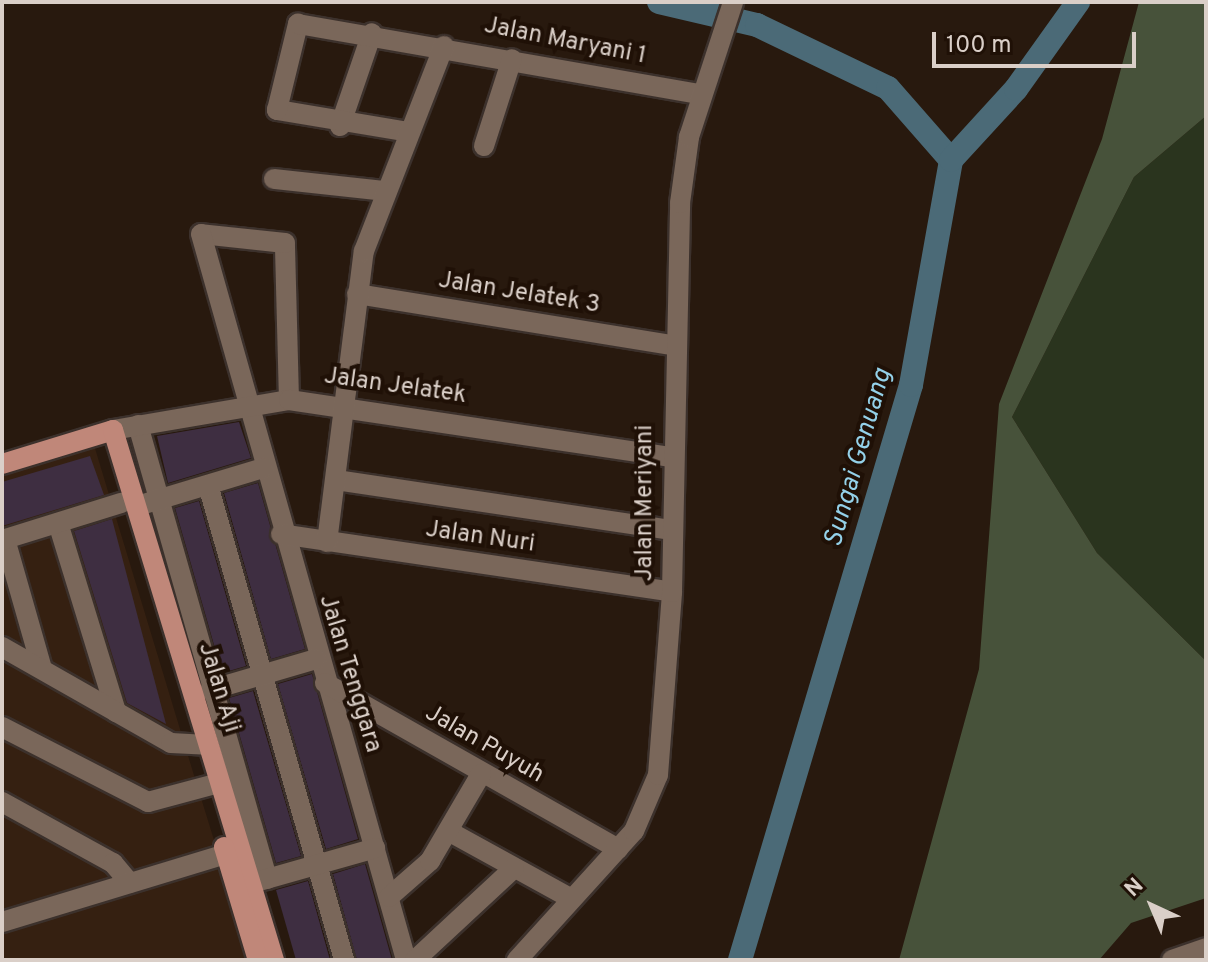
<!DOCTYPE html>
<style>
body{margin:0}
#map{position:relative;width:1208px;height:962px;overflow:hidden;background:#28190e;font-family:Overpass,sans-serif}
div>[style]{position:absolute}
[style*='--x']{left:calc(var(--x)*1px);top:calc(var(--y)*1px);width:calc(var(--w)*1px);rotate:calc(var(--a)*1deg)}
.built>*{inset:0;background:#352011}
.green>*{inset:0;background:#2a341e}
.forest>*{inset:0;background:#47523a}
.river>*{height:24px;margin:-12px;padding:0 12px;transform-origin:12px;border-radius:12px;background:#4b6a77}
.building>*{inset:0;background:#3e2e41}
.roads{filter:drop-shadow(2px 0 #3c312c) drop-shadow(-2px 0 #3c312c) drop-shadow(0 2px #3c312c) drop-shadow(0 -2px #3c312c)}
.minor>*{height:20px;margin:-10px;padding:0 10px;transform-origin:10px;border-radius:10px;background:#7a675a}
.major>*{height:20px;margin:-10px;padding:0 10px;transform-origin:10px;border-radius:10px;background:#c08779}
span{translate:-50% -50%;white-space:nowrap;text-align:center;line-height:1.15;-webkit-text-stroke:8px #1f1006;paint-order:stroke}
.street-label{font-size:24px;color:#dacfc8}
.water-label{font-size:26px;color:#94d1e9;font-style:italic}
.frame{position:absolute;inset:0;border:4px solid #dacfc8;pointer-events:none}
.north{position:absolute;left:1112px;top:866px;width:80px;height:80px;-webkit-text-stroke:6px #1f1006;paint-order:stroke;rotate:316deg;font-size:22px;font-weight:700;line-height:32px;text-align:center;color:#dacfc8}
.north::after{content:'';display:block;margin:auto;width:28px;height:36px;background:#dacfc8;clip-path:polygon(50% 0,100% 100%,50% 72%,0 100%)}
.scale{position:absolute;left:932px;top:32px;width:204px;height:36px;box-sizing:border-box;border:4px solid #dacfc8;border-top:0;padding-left:10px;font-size:24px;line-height:28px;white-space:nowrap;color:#dacfc8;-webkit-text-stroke:6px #1f1006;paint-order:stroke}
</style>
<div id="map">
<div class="built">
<div style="clip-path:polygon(94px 445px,193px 772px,251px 960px,2px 960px,2px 474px)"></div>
</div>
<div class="green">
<div style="clip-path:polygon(1206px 116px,1206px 661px,1097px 553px,1012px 417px,1134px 177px)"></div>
</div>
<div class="forest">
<div style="clip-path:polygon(1139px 2px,1206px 2px,1206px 116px,1134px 177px,1012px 417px,1097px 553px,1206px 661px,1206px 898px,1131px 923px,1099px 960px,899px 960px,979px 669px,999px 404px,1102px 139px)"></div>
</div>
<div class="river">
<div style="--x:659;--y:2;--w:101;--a:13.2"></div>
<div style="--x:757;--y:25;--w:145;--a:25.7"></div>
<div style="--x:888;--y:88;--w:96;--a:48.8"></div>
<div style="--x:740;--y:960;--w:600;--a:-73.44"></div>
<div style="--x:911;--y:385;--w:229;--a:-79.9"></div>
<div style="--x:951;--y:160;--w:96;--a:-47.5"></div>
<div style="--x:1016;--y:89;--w:107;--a:-54.5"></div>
</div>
<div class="building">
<div style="clip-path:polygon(239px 422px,251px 458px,168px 483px,157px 436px)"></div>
<div style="clip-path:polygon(90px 456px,104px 495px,2px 526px,2px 482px)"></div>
<div style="clip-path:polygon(258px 483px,305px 649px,271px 659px,224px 493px)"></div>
<div style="clip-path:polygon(199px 501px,246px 666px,222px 673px,175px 508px)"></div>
<div style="clip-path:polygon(112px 519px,166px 724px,127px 703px,74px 531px)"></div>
<div style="clip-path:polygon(312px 674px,358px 839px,326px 849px,278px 684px)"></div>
<div style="clip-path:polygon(253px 691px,301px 856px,276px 863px,229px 698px)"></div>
<div style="clip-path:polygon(365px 864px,392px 960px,357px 960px,333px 874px)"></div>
<div style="clip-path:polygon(308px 881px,330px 960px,296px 960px,276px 890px)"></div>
</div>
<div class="roads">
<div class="minor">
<div style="--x:340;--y:126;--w:98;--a:-71"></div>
<div style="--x:409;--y:132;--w:134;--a:-170.5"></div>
<div style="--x:277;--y:110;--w:89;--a:-76.3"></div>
<div style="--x:298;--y:24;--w:409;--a:9.9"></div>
<div style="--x:484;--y:146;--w:91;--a:-72.2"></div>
<div style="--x:274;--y:179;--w:112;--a:6.2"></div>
<div style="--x:357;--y:294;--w:320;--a:9.2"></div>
<div style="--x:289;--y:400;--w:157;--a:-91.5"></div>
<div style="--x:285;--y:243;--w:84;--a:-173.9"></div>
<div style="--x:201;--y:234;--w:754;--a:74.23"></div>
<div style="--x:138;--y:425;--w:472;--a:74.1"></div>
<div style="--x:113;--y:430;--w:179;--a:-9.7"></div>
<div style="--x:289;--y:400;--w:385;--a:8.5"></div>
<div style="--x:336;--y:480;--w:338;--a:8.5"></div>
<div style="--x:208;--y:485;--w:494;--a:74"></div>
<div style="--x:144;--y:504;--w:124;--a:-16.8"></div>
<div style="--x:58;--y:523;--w:198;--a:72.9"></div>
<div style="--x:281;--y:534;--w:395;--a:8.4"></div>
<div style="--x:5;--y:539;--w:135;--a:74.1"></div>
<div style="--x:2;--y:540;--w:125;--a:-17.3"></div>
<div style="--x:327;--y:542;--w:293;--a:-82.8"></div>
<div style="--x:364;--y:251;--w:220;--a:-68.7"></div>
<div style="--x:2;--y:647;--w:194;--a:29.6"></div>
<div style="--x:171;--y:743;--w:36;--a:3"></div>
<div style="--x:325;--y:683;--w:337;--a:29.5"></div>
<div style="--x:210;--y:690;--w:110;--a:-16.3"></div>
<div style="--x:2;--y:727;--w:164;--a:27.2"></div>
<div style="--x:148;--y:802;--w:73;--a:-15"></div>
<div style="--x:2;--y:802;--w:127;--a:28.8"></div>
<div style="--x:113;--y:863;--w:26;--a:50"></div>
<div style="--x:450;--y:832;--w:137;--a:28.8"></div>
<div style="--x:256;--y:882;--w:124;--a:-15.9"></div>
<div style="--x:389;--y:897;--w:55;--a:-41.3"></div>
<div style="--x:430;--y:861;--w:101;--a:-59.6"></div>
<div style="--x:2;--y:922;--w:248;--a:-16.9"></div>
<div style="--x:415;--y:960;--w:135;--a:-42.9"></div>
<div style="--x:517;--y:960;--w:174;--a:-47.8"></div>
<div style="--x:634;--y:831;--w:61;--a:-66.8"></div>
<div style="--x:658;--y:775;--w:184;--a:-85.6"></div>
<div style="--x:672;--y:592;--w:389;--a:-88.8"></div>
<div style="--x:680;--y:203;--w:67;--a:-82.2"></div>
<div style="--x:689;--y:137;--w:142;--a:-71.9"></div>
<div style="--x:1172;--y:960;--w:36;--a:-19"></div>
</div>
<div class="major">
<div style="--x:2;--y:464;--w:116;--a:-17"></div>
<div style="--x:113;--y:430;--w:554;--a:73.1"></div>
<div style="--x:224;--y:847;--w:118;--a:73.3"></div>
</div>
</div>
<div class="street-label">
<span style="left:565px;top:42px;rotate:11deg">Jalan Maryani 1</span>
<span style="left:519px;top:294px;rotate:9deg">Jalan Jelatek 3</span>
<span style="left:395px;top:387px;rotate:8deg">Jalan Jelatek</span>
<span style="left:646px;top:503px;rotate:-90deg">Jalan Meriyani</span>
<span style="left:480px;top:538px;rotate:8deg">Jalan Nuri</span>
<span style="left:349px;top:674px;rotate:73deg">Jalan Tenggara</span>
<span style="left:218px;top:688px;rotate:73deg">Jalan Aji</span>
<span style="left:484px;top:745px;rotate:30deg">Jalan Puyuh</span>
</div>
<div class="water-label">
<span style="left:859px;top:458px;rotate:-74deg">Sungai Genuang</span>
</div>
<div class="frame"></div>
<div class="north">N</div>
<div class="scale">100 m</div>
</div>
